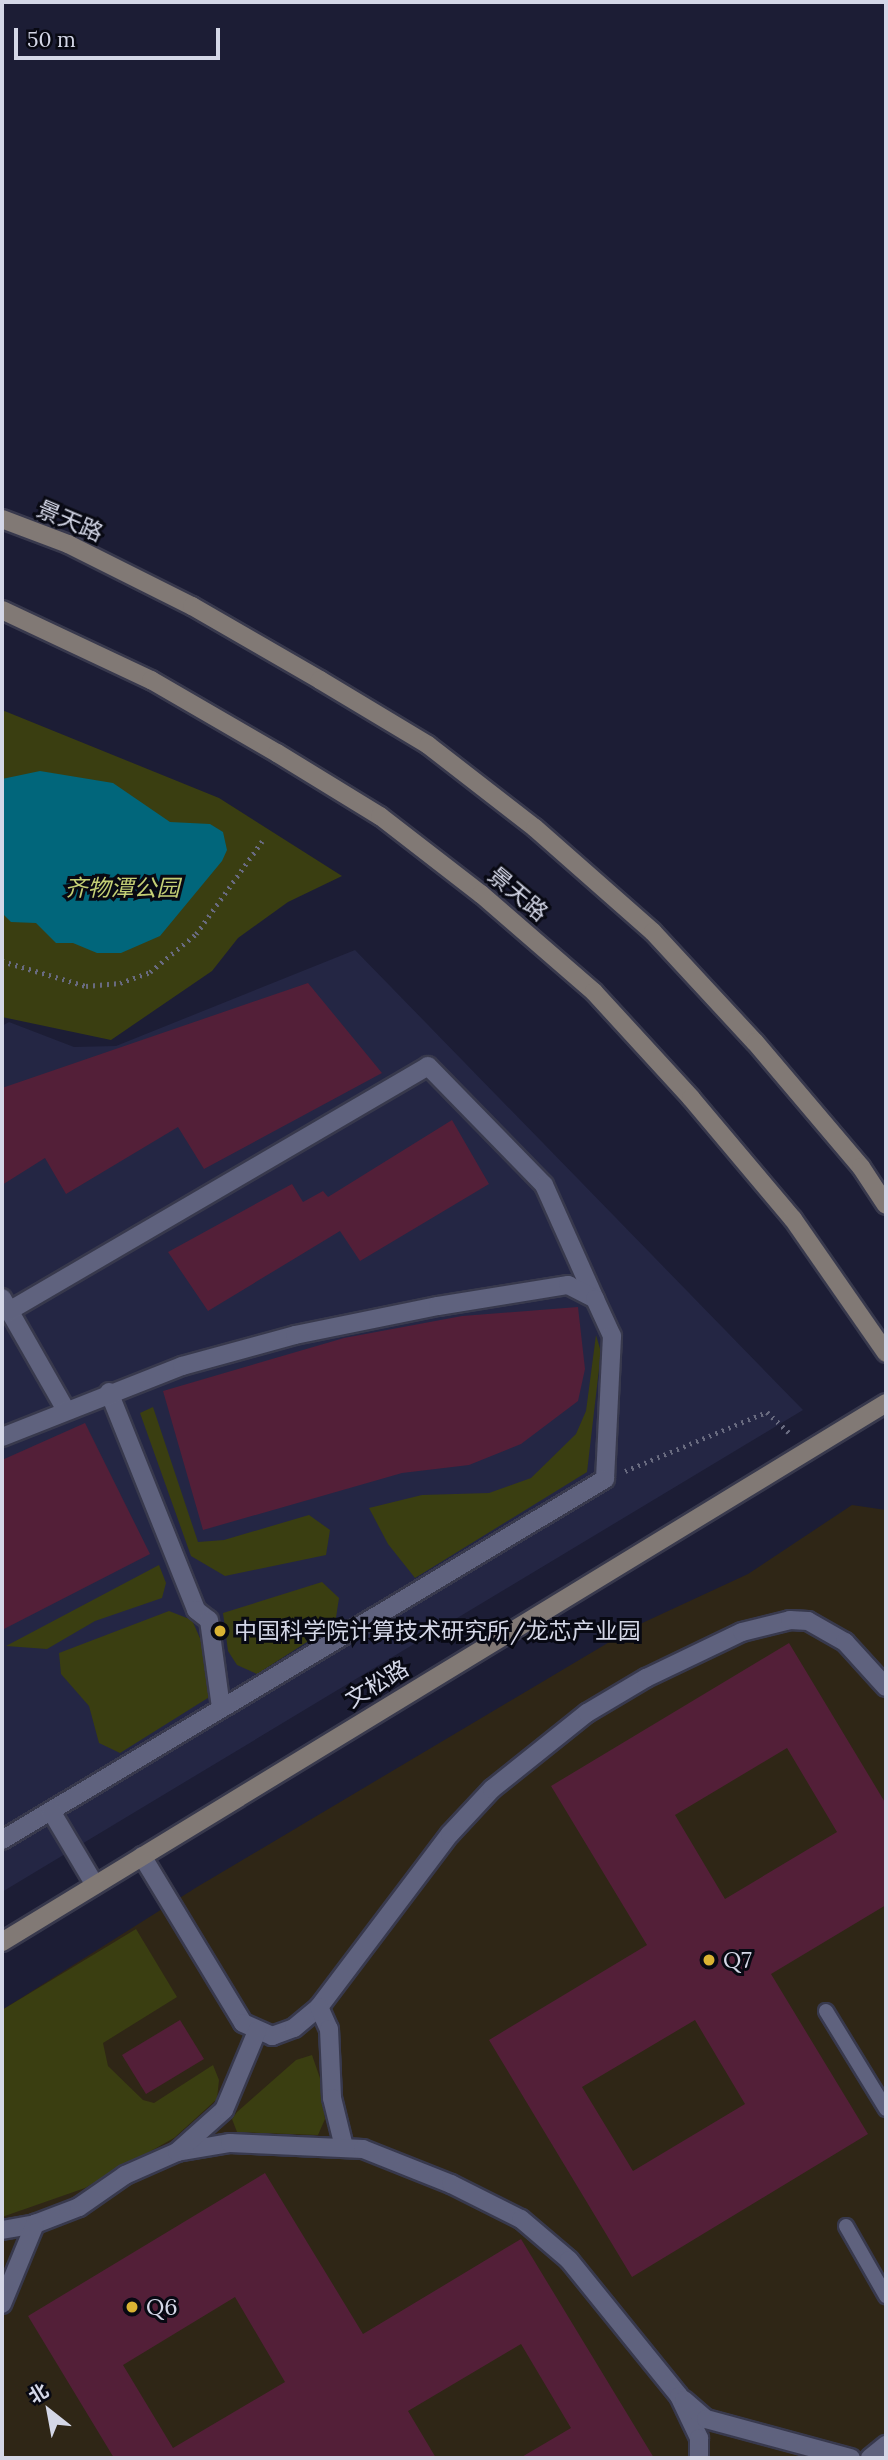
<!DOCTYPE html>
<meta charset="utf-8">
<style>
body{margin:0}
#map{position:relative;width:888px;height:2460px;overflow:hidden;background:#1c1d35;font-family:Lora,"Noto Sans SC",serif}
div>[style]{position:absolute}
[style*='--x']{left:calc(var(--x)*1px);top:calc(var(--y)*1px);width:calc(var(--w)*1px);rotate:calc(var(--a)*1deg)}
.commercial>*{inset:0;background:#2f2616}
.built>*{inset:0;background:#242644}
.green>*{inset:0;background:#3a3e11}
.water>*{inset:0;background:#01667b}
.building>*{inset:0;background:#531f38}
.path>*{height:4.5px;margin-top:-2.25px;transform-origin:0;background:repeating-linear-gradient(90deg,#696b80 0 2px,transparent 0 7px)}
.roads{filter:drop-shadow(2px 0 #38394d) drop-shadow(-2px 0 #38394d) drop-shadow(0 2px #38394d) drop-shadow(0 -2px #38394d)}
.lane>*{height:14px;margin:-7px;padding:0 7px;transform-origin:7px;border-radius:7px;background:#5f627e}
.street>*{height:18px;margin:-9px;padding:0 9px;transform-origin:9px;border-radius:9px;background:#5f627e}
.secondary>*{height:18px;margin:-9px;padding:0 9px;transform-origin:9px;border-radius:9px;background:#817975}
.dots>*{width:19px;height:19px;translate:-50% -50%;box-sizing:border-box;border:4px solid #080913;border-radius:50%}
span{translate:-50% -50%;white-space:nowrap;text-align:center;line-height:1.15;-webkit-text-stroke:6px #080913;paint-order:stroke}
.street-label{font-size:23px;color:#d4d7e7}
.park-label{font-size:23px;color:#c4cf75;font-style:italic}
.poi-label{font-size:23px;color:#d4d7e7}
.left{translate:0 -50%;text-align:left}
.frame{position:absolute;inset:0;border:4px solid #d4d7e7;pointer-events:none}
.north{position:absolute;left:14px;top:2376px;width:70px;height:70px;-webkit-text-stroke:5px #080913;paint-order:stroke;rotate:329deg;font-size:19px;font-weight:700;line-height:28px;text-align:center;color:#d4d7e7}
.north::after{content:'';display:block;margin:auto;width:24px;height:32px;background:#d4d7e7;clip-path:polygon(50% 0,100% 100%,50% 72%,0 100%)}
.scale{position:absolute;left:14px;top:28px;width:206px;height:32px;box-sizing:border-box;border:4px solid #d4d7e7;border-top:0;padding-left:9px;font-size:21px;line-height:24px;white-space:nowrap;color:#d4d7e7;-webkit-text-stroke:5px #080913;paint-order:stroke}
</style>
<div id="map">
<div class="commercial">
<div style="clip-path:polygon(852px 1505px,886px 1510px,886px 2458px,2px 2458px,2px 2010px,197px 1887px,638px 1625px,748px 1574px)"></div>
</div>
<div class="built">
<div style="clip-path:polygon(355px 950px,803px 1410px,2px 1892px,2px 1026px,9px 1022px,74px 1047px,116px 1046px)"></div>
</div>
<div class="green">
<div style="clip-path:polygon(2px 710px,219px 798px,342px 876px,288px 902px,238px 938px,212px 971px,111px 1040px,2px 1017px)"></div>
<div style="clip-path:polygon(596px 1335px,601px 1352px,587px 1472px,415px 1578px,388px 1544px,369px 1508px,422px 1495px,489px 1493px,531px 1478px,576px 1434px,586px 1411px)"></div>
<div style="clip-path:polygon(153px 1407px,198px 1542px,224px 1540px,309px 1515px,330px 1530px,326px 1555px,225px 1576px,191px 1556px,140px 1413px)"></div>
<div style="clip-path:polygon(159px 1565px,166px 1583px,162px 1598px,95px 1621px,47px 1649px,6px 1646px)"></div>
<div style="clip-path:polygon(322px 1582px,339px 1598px,335px 1624px,257px 1674px,237px 1665px,228px 1651px,223px 1613px)"></div>
<div style="clip-path:polygon(169px 1611px,192px 1620px,213px 1668px,211px 1696px,120px 1753px,99px 1743px,89px 1706px,61px 1674px,59px 1653px)"></div>
<div style="clip-path:polygon(136px 1929px,177px 1997px,103px 2043px,108px 2066px,143px 2100px,154px 2103px,213px 2065px,219px 2080px,217px 2099px,174px 2138px,85px 2188px,2px 2217px,2px 2010px)"></div>
<div style="clip-path:polygon(312px 2055px,321px 2081px,325px 2119px,318px 2135px,237px 2132px,232px 2119px,237px 2112px,296px 2060px)"></div>
</div>
<div class="water">
<div style="clip-path:polygon(40px 771px,113px 783px,170px 822px,210px 824px,223px 832px,227px 850px,222px 861px,160px 936px,121px 953px,97px 953px,73px 943px,56px 943px,36px 923px,11px 922px,2px 913px,2px 779px)"></div>
</div>
<div class="building">
<div style="clip-path:polygon(308px 983px,382px 1073px,204px 1169px,178px 1127px,66px 1194px,45px 1158px,2px 1185px,2px 1088px)"></div>
<div style="clip-path:polygon(452px 1120px,489px 1184px,360px 1261px,340px 1231px,208px 1311px,168px 1252px,292px 1184px,303px 1202px,323px 1191px,328px 1197px)"></div>
<div style="clip-path:polygon(578px 1307px,585px 1369px,578px 1401px,521px 1444px,469px 1465px,402px 1473px,203px 1530px,163px 1391px,344px 1338px,462px 1316px)"></div>
<div style="clip-path:polygon(85px 1423px,150px 1554px,2px 1630px,2px 1460px)"></div>
<div style="clip-path:polygon(evenodd,789px 1643px,886px 1804px,886px 1905px,771px 1974px,868px 2134px,632px 2277px,489px 2040px,647px 1945px,551px 1786px,789px 1643px,787px 1748px,837px 1832px,725px 1899px,675px 1815px,787px 1748px,789px 1643px,695px 2020px,745px 2104px,633px 2171px,582px 2087px,695px 2020px)"></div>
<div style="clip-path:polygon(180px 2020px,204px 2059px,146px 2094px,122px 2055px)"></div>
<div style="clip-path:polygon(evenodd,265px 2173px,363px 2334px,521px 2239px,654px 2458px,520px 2458px,571px 2428px,521px 2344px,408px 2411px,436px 2458px,114px 2458px,28px 2316px,265px 2173px,235px 2297px,285px 2382px,173px 2448px,123px 2365px,235px 2297px)"></div>
</div>
<div class="path">
<div style="--x:2;--y:961;--w:88;--a:16.6"></div>
<div style="--x:86;--y:986;--w:34;--a:-5"></div>
<div style="--x:120;--y:983;--w:32;--a:-20"></div>
<div style="--x:150;--y:972;--w:60;--a:-39.6"></div>
<div style="--x:196;--y:934;--w:114;--a:-54.6"></div>
<div style="--x:625;--y:1471;--w:154;--a:-22.6"></div>
<div style="--x:767;--y:1412;--w:34;--a:43"></div>
</div>
<div class="roads">
<div class="lane">
<div style="--x:826;--y:2011;--w:115;--a:58.5"></div>
<div style="--x:846;--y:2226;--w:81;--a:60.3"></div>
</div>
<div class="street">
<div style="--x:2;--y:1298;--w:129;--a:60.3"></div>
<div style="--x:9;--y:1311;--w:485;--a:-30.3"></div>
<div style="--x:428;--y:1066;--w:166;--a:45.7"></div>
<div style="--x:544;--y:1185;--w:125;--a:65.9"></div>
<div style="--x:109;--y:1392;--w:235;--a:68.2"></div>
<div style="--x:196;--y:1610;--w:16;--a:38"></div>
<div style="--x:209;--y:1620;--w:89;--a:82.2"></div>
<div style="--x:2;--y:1437;--w:193;--a:-21.5"></div>
<div style="--x:182;--y:1366;--w:117;--a:-15.3"></div>
<div style="--x:295;--y:1335;--w:146;--a:-11.5"></div>
<div style="--x:438;--y:1306;--w:132;--a:-9.2"></div>
<div style="--x:568;--y:1285;--w:30;--a:27"></div>
<div style="--x:595;--y:1299;--w:41;--a:65.3"></div>
<div style="--x:612;--y:1336;--w:143;--a:92.8"></div>
<div style="--x:605;--y:1479;--w:703;--a:149.09"></div>
<div style="--x:51;--y:1811;--w:86;--a:59.3"></div>
<div style="--x:142;--y:1856;--w:195;--a:58.8"></div>
<div style="--x:243;--y:2023;--w:32;--a:24"></div>
<div style="--x:272;--y:2036;--w:23;--a:-20"></div>
<div style="--x:294;--y:2028;--w:33;--a:-40"></div>
<div style="--x:319;--y:2007;--w:217;--a:-52.9"></div>
<div style="--x:450;--y:1834;--w:62;--a:-47"></div>
<div style="--x:492;--y:1789;--w:122;--a:-38.7"></div>
<div style="--x:587;--y:1713;--w:69;--a:-30.7"></div>
<div style="--x:646;--y:1678;--w:106;--a:-25.6"></div>
<div style="--x:742;--y:1632;--w:49;--a:-14"></div>
<div style="--x:790;--y:1620;--w:18;--a:3"></div>
<div style="--x:808;--y:1621;--w:43;--a:29.6"></div>
<div style="--x:845;--y:1642;--w:61;--a:47.7"></div>
<div style="--x:319;--y:2007;--w:24;--a:66"></div>
<div style="--x:329;--y:2029;--w:69;--a:87.5"></div>
<div style="--x:332;--y:2098;--w:50;--a:76.2"></div>
<div style="--x:177;--y:2152;--w:54;--a:-9.6"></div>
<div style="--x:230;--y:2143;--w:133;--a:2.6"></div>
<div style="--x:363;--y:2149;--w:95;--a:21.7"></div>
<div style="--x:451;--y:2184;--w:78;--a:26.6"></div>
<div style="--x:521;--y:2219;--w:63;--a:40.5"></div>
<div style="--x:569;--y:2260;--w:175;--a:51"></div>
<div style="--x:679;--y:2396;--w:47;--a:64.5"></div>
<div style="--x:699;--y:2438;--w:20;--a:90"></div>
<div style="--x:2;--y:2230;--w:34;--a:-10"></div>
<div style="--x:35;--y:2224;--w:47;--a:-21.1"></div>
<div style="--x:79;--y:2207;--w:56;--a:-34.8"></div>
<div style="--x:125;--y:2175;--w:57;--a:-23.9"></div>
<div style="--x:177;--y:2152;--w:63;--a:-41.8"></div>
<div style="--x:224;--y:2110;--w:86;--a:-67.3"></div>
<div style="--x:2;--y:2304;--w:87;--a:-67.6"></div>
<div style="--x:684;--y:2400;--w:29;--a:41"></div>
<div style="--x:706;--y:2419;--w:150;--a:15.1"></div>
<div style="--x:870;--y:2458;--w:21;--a:-39"></div>
</div>
<div class="secondary">
<div style="--x:2;--y:519;--w:71;--a:20.7"></div>
<div style="--x:68;--y:544;--w:139;--a:26.6"></div>
<div style="--x:192;--y:606;--w:148;--a:30"></div>
<div style="--x:320;--y:680;--w:126;--a:31"></div>
<div style="--x:428;--y:745;--w:135;--a:37.8"></div>
<div style="--x:535;--y:828;--w:157;--a:41.4"></div>
<div style="--x:653;--y:932;--w:150;--a:47.2"></div>
<div style="--x:755;--y:1042;--w:164;--a:49.7"></div>
<div style="--x:861;--y:1167;--w:45;--a:56.7"></div>
<div style="--x:2;--y:610;--w:165;--a:25.2"></div>
<div style="--x:151;--y:680;--w:146;--a:30.1"></div>
<div style="--x:277;--y:753;--w:121;--a:31.5"></div>
<div style="--x:380;--y:816;--w:128;--a:37.7"></div>
<div style="--x:481;--y:894;--w:150;--a:40.9"></div>
<div style="--x:594;--y:992;--w:144;--a:47.5"></div>
<div style="--x:691;--y:1098;--w:158;--a:49.9"></div>
<div style="--x:793;--y:1219;--w:163;--a:55.2"></div>
<div style="--x:2;--y:1942;--w:1035;--a:-31.37"></div>
</div>
</div>
<div class="dots">
<div style="left:220px;top:1631px;background:#dab333"></div>
<div style="left:709px;top:1960px;background:#dab333"></div>
<div style="left:132px;top:2307px;background:#dab333"></div>
</div>
<div class="street-label">
<span style="left:70px;top:521px;rotate:23deg">景天路</span>
<span style="left:518px;top:894px;rotate:40deg">景天路</span>
<span style="left:377px;top:1684px;rotate:-31deg">文松路</span>
</div>
<div class="park-label">
<span style="left:122px;top:888px">齐物潭公园</span>
</div>
<div class="poi-label">
<span class="left" style="left:234px;top:1631px">中国科学院计算技术研究所/龙芯产业园</span>
<span class="left" style="left:723px;top:1960px">Q7</span>
<span class="left" style="left:146px;top:2307px">Q6</span>
</div>
<div class="frame"></div>
<div class="north">北</div>
<div class="scale">50 m</div>
</div>
